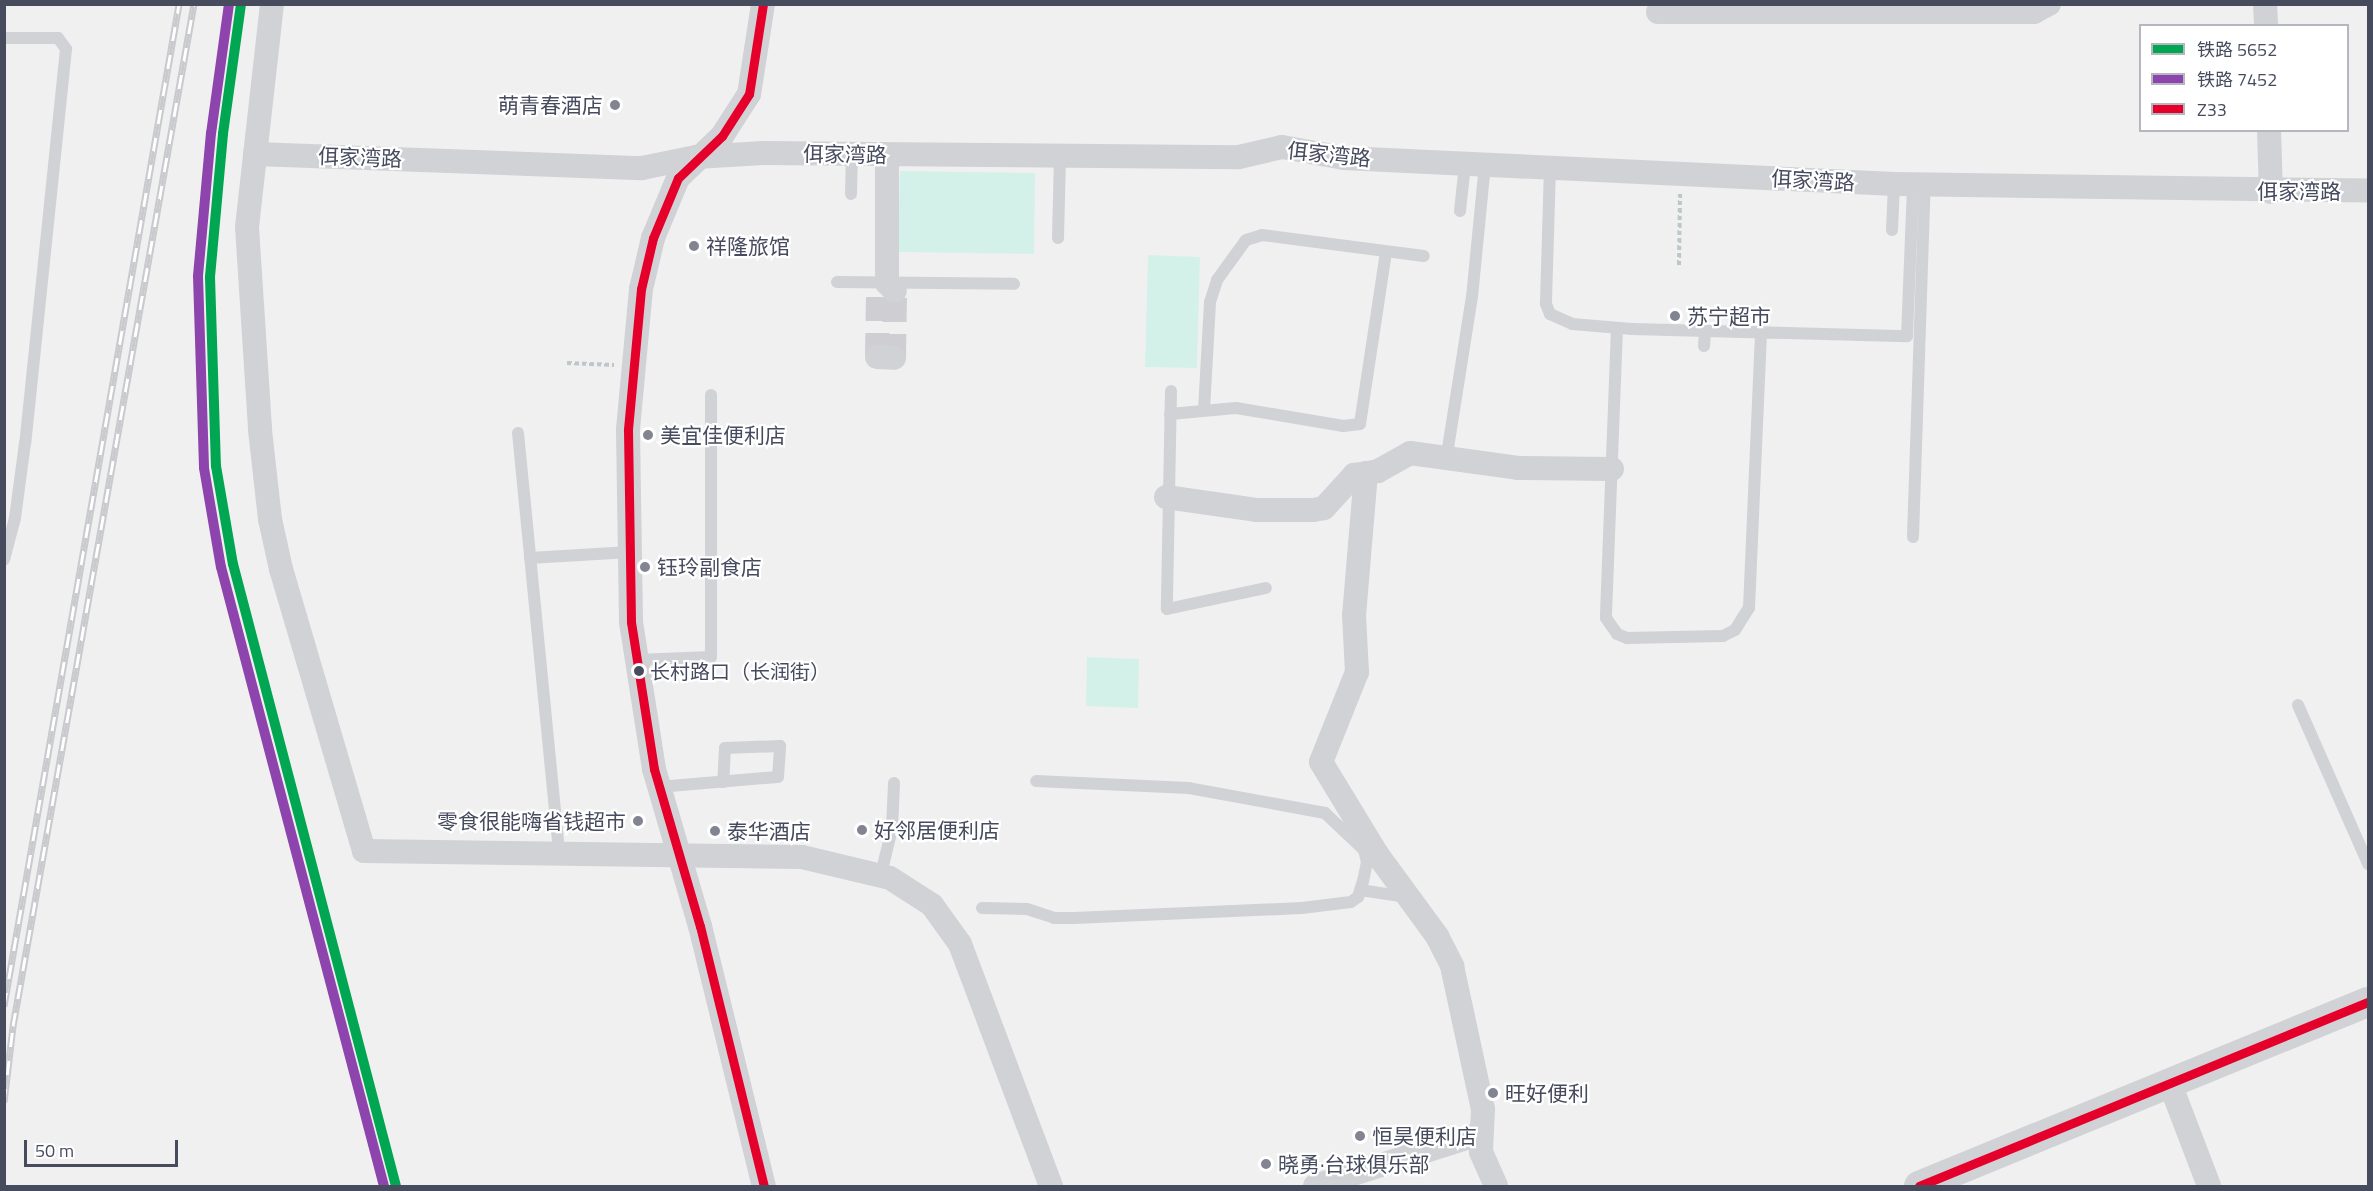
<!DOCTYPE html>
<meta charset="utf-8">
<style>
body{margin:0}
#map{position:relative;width:2373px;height:1191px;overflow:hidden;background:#f1f0f0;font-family:"Titillium Web","Noto Sans SC",sans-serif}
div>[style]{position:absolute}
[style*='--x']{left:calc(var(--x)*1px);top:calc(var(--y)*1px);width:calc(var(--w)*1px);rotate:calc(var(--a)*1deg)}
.green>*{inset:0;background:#d3f1e9}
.minor-tunnel>*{height:24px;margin-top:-12px;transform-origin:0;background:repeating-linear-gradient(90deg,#cfcfd3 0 24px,transparent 0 36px)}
.path>*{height:4px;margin-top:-2px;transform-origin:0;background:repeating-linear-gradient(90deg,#bbc7c8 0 4.5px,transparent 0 7.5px)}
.service>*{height:12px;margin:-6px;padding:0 6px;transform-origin:6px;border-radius:6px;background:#d1d2d6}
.minor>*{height:24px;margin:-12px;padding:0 12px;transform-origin:12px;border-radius:12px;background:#d1d2d6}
.tertiary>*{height:30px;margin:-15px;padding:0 15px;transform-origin:15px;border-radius:15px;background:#d1d2d6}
.rail>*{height:7px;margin-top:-3.5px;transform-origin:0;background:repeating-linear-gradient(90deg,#fff 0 14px,#c9cacd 0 28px);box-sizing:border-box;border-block:2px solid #c9cacd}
.bus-1>*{height:9px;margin:-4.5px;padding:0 4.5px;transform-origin:4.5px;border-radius:4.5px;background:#e4002b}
.rail-1>*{height:10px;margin:-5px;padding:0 5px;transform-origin:5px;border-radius:5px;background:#00a651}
.rail-2>*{height:10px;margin:-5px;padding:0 5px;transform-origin:5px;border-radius:5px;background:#8e44ad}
.dots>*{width:16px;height:16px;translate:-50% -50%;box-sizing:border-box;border:3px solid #fff;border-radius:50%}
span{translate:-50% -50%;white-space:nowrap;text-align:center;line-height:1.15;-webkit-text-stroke:4.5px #fff;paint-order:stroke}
.bus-label{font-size:20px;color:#464b5e}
.left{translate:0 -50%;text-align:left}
.poi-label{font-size:21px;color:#464b5e}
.right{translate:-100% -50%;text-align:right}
.street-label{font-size:21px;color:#464b5e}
.frame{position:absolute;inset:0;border:6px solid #464b5e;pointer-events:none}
.legend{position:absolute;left:2139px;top:24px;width:210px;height:108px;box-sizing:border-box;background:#fff;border:2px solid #b5b7bf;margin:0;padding:8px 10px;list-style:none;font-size:18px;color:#464b5e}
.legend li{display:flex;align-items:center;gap:12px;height:30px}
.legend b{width:30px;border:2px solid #b5b7bf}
.scale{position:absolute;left:24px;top:1140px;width:154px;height:27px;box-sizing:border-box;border:3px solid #464b5e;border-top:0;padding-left:8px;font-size:18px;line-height:21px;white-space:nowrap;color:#464b5e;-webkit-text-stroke:4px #fff;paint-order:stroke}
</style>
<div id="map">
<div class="green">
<div style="clip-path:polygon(900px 171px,1035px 173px,1034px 254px,898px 252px)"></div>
<div style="clip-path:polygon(1148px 255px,1200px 257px,1197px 368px,1145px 367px)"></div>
<div style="clip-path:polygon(1087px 657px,1139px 659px,1138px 708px,1086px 706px)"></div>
</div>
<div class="minor-tunnel">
<div style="--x:877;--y:357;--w:66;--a:-89.1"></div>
<div style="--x:894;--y:358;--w:67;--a:-89.1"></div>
</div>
<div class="path">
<div style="--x:1679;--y:265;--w:71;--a:-89.2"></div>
<div style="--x:567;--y:363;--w:47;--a:2.4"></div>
</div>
<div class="service">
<div style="--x:4;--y:38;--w:54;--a:0"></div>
<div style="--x:58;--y:38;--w:14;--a:54"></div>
<div style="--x:66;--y:49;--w:396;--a:95.9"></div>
<div style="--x:25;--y:443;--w:76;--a:97.6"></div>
<div style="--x:15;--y:518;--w:43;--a:104.7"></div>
<div style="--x:1550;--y:167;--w:137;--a:91.7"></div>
<div style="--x:1546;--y:304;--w:11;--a:68"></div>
<div style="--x:1550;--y:314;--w:24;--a:24"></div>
<div style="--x:1572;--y:324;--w:60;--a:4.8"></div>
<div style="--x:1632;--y:329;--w:275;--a:1.5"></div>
<div style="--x:1907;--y:336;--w:152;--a:-87.7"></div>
<div style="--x:851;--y:194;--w:40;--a:-88.6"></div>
<div style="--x:1460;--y:211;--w:47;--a:-83.9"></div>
<div style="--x:1892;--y:230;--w:46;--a:-87.5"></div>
<div style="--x:1058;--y:238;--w:81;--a:-88.6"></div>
<div style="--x:837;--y:282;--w:177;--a:0.6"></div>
<div style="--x:1617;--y:328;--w:290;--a:92.2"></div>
<div style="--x:1606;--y:618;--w:19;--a:55"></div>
<div style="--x:1617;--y:634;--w:11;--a:22"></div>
<div style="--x:1627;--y:638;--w:96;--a:-1.2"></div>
<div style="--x:1723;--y:636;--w:13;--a:-27"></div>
<div style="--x:1735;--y:630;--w:26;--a:-58"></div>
<div style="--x:1749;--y:608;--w:274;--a:-87.5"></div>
<div style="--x:1704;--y:346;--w:15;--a:-86"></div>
<div style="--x:1171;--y:391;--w:218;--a:91.1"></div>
<div style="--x:1167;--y:609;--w:101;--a:-12"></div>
<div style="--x:1204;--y:410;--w:108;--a:-86.8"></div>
<div style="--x:1210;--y:302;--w:23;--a:-72"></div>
<div style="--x:1217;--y:280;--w:49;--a:-54.1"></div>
<div style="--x:1246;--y:240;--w:17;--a:-17"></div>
<div style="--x:1262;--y:235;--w:163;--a:7.4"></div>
<div style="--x:1170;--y:414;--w:66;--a:-5.2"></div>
<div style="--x:1236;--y:408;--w:109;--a:9.5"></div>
<div style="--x:1343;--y:426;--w:17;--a:-7"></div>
<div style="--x:1360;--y:424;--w:174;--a:-81.4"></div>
<div style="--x:518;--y:433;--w:421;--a:84.4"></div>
<div style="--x:1448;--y:448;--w:153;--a:-81"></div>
<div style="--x:1472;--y:297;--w:133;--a:-84.4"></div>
<div style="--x:1913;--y:537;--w:353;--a:-88.1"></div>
<div style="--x:530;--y:558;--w:100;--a:-3.4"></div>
<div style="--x:636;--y:660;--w:75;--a:-2.3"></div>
<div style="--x:711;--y:657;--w:262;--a:-90"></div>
<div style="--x:2298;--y:705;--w:174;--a:66.2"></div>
<div style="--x:658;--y:787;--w:120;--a:-4.8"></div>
<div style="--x:778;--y:777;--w:31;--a:-86"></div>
<div style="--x:780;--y:746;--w:55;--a:177.9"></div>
<div style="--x:725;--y:748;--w:34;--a:93"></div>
<div style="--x:881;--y:874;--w:46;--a:-76.3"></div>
<div style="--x:892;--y:829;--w:46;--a:-87.5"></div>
<div style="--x:1360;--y:890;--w:48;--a:8.5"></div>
<div style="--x:982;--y:908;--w:45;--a:1.3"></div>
<div style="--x:1027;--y:909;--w:28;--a:18"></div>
<div style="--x:1054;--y:918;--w:20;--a:0"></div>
<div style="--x:1074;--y:918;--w:228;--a:-2.5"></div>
<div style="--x:1302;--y:908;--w:49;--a:-7"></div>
<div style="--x:1351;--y:902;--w:9;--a:-36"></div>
<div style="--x:1358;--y:897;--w:17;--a:-73"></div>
<div style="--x:1363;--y:881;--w:19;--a:-78"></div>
<div style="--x:1367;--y:862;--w:12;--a:-104"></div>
<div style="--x:1364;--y:850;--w:54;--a:-136.5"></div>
<div style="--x:1325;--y:813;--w:138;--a:-169.6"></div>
<div style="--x:1189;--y:788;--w:153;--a:-177.4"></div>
</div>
<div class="minor">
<div style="--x:272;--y:4;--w:224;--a:96.4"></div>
<div style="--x:247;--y:227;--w:203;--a:86.3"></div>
<div style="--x:260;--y:430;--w:90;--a:83.6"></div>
<div style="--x:270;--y:519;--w:51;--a:77.6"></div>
<div style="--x:281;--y:569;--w:294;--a:73.6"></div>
<div style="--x:364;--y:851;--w:438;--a:0.8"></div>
<div style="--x:802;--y:857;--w:90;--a:13.4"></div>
<div style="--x:890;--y:878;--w:50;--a:32.7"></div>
<div style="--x:932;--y:905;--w:48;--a:54.3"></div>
<div style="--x:960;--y:944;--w:259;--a:69.4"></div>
<div style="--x:763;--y:4;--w:91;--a:98.8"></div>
<div style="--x:749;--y:94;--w:50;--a:122.7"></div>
<div style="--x:722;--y:136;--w:61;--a:136.3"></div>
<div style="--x:678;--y:178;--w:65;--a:112.6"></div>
<div style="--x:653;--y:238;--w:52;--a:103.2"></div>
<div style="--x:641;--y:289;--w:142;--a:95.3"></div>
<div style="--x:628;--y:430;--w:192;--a:89.1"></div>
<div style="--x:631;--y:622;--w:149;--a:81.1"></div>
<div style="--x:654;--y:769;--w:164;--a:73.7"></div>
<div style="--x:700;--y:926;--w:268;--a:76.2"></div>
<div style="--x:2265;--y:4;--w:22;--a:87"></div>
<div style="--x:1658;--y:12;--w:376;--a:0"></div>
<div style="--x:2034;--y:12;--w:17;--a:-28"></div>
<div style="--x:2269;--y:130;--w:62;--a:88.2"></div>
<div style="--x:255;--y:154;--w:387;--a:2.1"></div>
<div style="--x:642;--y:168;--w:55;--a:-11.5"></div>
<div style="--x:696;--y:157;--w:67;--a:-3.4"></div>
<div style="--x:763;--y:153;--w:476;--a:0.5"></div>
<div style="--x:1239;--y:157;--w:44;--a:-13.1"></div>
<div style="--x:1282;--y:147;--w:63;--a:10.1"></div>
<div style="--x:1344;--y:158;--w:551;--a:2.71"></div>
<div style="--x:1894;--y:184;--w:474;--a:0.8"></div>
<div style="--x:887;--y:154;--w:129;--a:90"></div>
<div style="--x:887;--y:283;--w:11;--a:45"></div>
<div style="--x:877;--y:357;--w:17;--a:3"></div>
<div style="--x:1366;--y:473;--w:143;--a:94.8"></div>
<div style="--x:1354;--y:615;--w:57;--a:87"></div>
<div style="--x:1357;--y:672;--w:97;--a:111.8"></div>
<div style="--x:1321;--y:762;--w:108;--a:58.7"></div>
<div style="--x:1377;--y:854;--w:102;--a:53.8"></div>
<div style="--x:1437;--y:936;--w:34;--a:63"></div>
<div style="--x:1452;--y:966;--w:146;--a:77.8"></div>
<div style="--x:1483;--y:1109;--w:43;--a:92.7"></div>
<div style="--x:1481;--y:1152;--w:37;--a:66"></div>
<div style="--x:1166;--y:497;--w:91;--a:8.2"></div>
<div style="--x:1256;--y:510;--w:57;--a:0"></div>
<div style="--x:1313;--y:510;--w:11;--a:-10"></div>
<div style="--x:1324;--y:508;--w:45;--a:-47.7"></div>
<div style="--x:1354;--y:475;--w:24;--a:-9"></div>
<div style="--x:1378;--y:471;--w:37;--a:-29"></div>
<div style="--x:1410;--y:453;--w:109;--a:7.9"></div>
<div style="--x:1518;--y:468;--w:94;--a:0.6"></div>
<div style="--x:2169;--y:1081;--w:112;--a:69.1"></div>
<div style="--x:1315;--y:1186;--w:172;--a:-17.6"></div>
</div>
<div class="tertiary">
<div style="--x:1919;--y:1186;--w:485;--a:-22.3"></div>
</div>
<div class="rail">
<div style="--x:4;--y:1006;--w:1017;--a:-80.09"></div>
<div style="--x:4;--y:1102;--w:77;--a:-83.2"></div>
<div style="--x:13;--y:1026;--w:1038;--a:-79.96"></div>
</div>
<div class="bus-1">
<div style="--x:763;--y:4;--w:91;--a:98.8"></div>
<div style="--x:749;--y:94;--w:50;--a:122.7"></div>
<div style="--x:722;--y:136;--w:61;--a:136.3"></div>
<div style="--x:678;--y:178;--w:65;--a:112.6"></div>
<div style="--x:653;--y:238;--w:52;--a:103.2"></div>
<div style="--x:641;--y:289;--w:142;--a:95.3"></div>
<div style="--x:628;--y:430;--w:192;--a:89.1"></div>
<div style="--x:631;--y:622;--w:149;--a:81.1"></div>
<div style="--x:654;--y:769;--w:164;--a:73.7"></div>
<div style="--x:700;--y:926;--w:268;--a:76.2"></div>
<div style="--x:1919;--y:1186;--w:485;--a:-22.3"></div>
</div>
<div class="rail-1">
<div style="--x:241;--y:4;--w:131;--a:97.9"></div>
<div style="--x:223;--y:134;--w:144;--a:95.2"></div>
<div style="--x:210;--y:277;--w:189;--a:88.2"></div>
<div style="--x:216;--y:466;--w:99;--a:80.2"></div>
<div style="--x:233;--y:564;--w:643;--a:75.32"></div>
</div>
<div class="rail-2">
<div style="--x:229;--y:4;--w:130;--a:97.9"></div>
<div style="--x:211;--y:133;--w:144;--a:95.2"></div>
<div style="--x:198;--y:276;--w:192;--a:88.2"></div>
<div style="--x:204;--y:468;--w:100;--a:80.3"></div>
<div style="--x:221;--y:567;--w:640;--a:75.25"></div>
</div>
<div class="dots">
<div style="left:615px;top:105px;background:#828591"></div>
<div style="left:694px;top:246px;background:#828591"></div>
<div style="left:1675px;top:316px;background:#828591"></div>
<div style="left:648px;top:435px;background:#828591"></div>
<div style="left:645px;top:567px;background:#828591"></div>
<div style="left:639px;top:671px;background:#464b5e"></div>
<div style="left:638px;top:821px;background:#828591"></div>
<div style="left:862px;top:830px;background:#828591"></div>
<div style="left:715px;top:831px;background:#828591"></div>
<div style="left:1493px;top:1093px;background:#828591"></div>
<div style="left:1360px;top:1136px;background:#828591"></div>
<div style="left:1266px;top:1164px;background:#828591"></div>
</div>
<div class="bus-label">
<span class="left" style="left:650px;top:671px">长村路口（长润街）</span>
</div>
<div class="poi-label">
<span class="right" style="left:603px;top:105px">萌青春酒店</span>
<span class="left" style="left:706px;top:246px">祥隆旅馆</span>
<span class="left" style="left:1687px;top:316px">苏宁超市</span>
<span class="left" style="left:660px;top:435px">美宜佳便利店</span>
<span class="left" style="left:657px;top:567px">钰玲副食店</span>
<span class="right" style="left:626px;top:821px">零食很能嗨省钱超市</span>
<span class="left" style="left:874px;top:830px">好邻居便利店</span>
<span class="left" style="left:727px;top:831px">泰华酒店</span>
<span class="left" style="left:1505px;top:1093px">旺好便利</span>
<span class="left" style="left:1372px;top:1136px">恒昊便利店</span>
<span class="left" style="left:1278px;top:1164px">晓勇·台球俱乐部</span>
</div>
<div class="street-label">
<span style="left:845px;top:154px;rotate:1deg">佴家湾路</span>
<span style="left:1329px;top:154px;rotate:6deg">佴家湾路</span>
<span style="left:360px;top:157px;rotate:2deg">佴家湾路</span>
<span style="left:1813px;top:180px;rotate:3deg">佴家湾路</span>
<span style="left:2299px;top:191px">佴家湾路</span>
</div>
<div class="frame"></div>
<ul class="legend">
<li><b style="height:8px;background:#00a651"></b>铁路 5652</li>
<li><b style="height:8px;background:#8e44ad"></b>铁路 7452</li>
<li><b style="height:8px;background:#e4002b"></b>Z33</li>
</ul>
<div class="scale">50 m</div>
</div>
